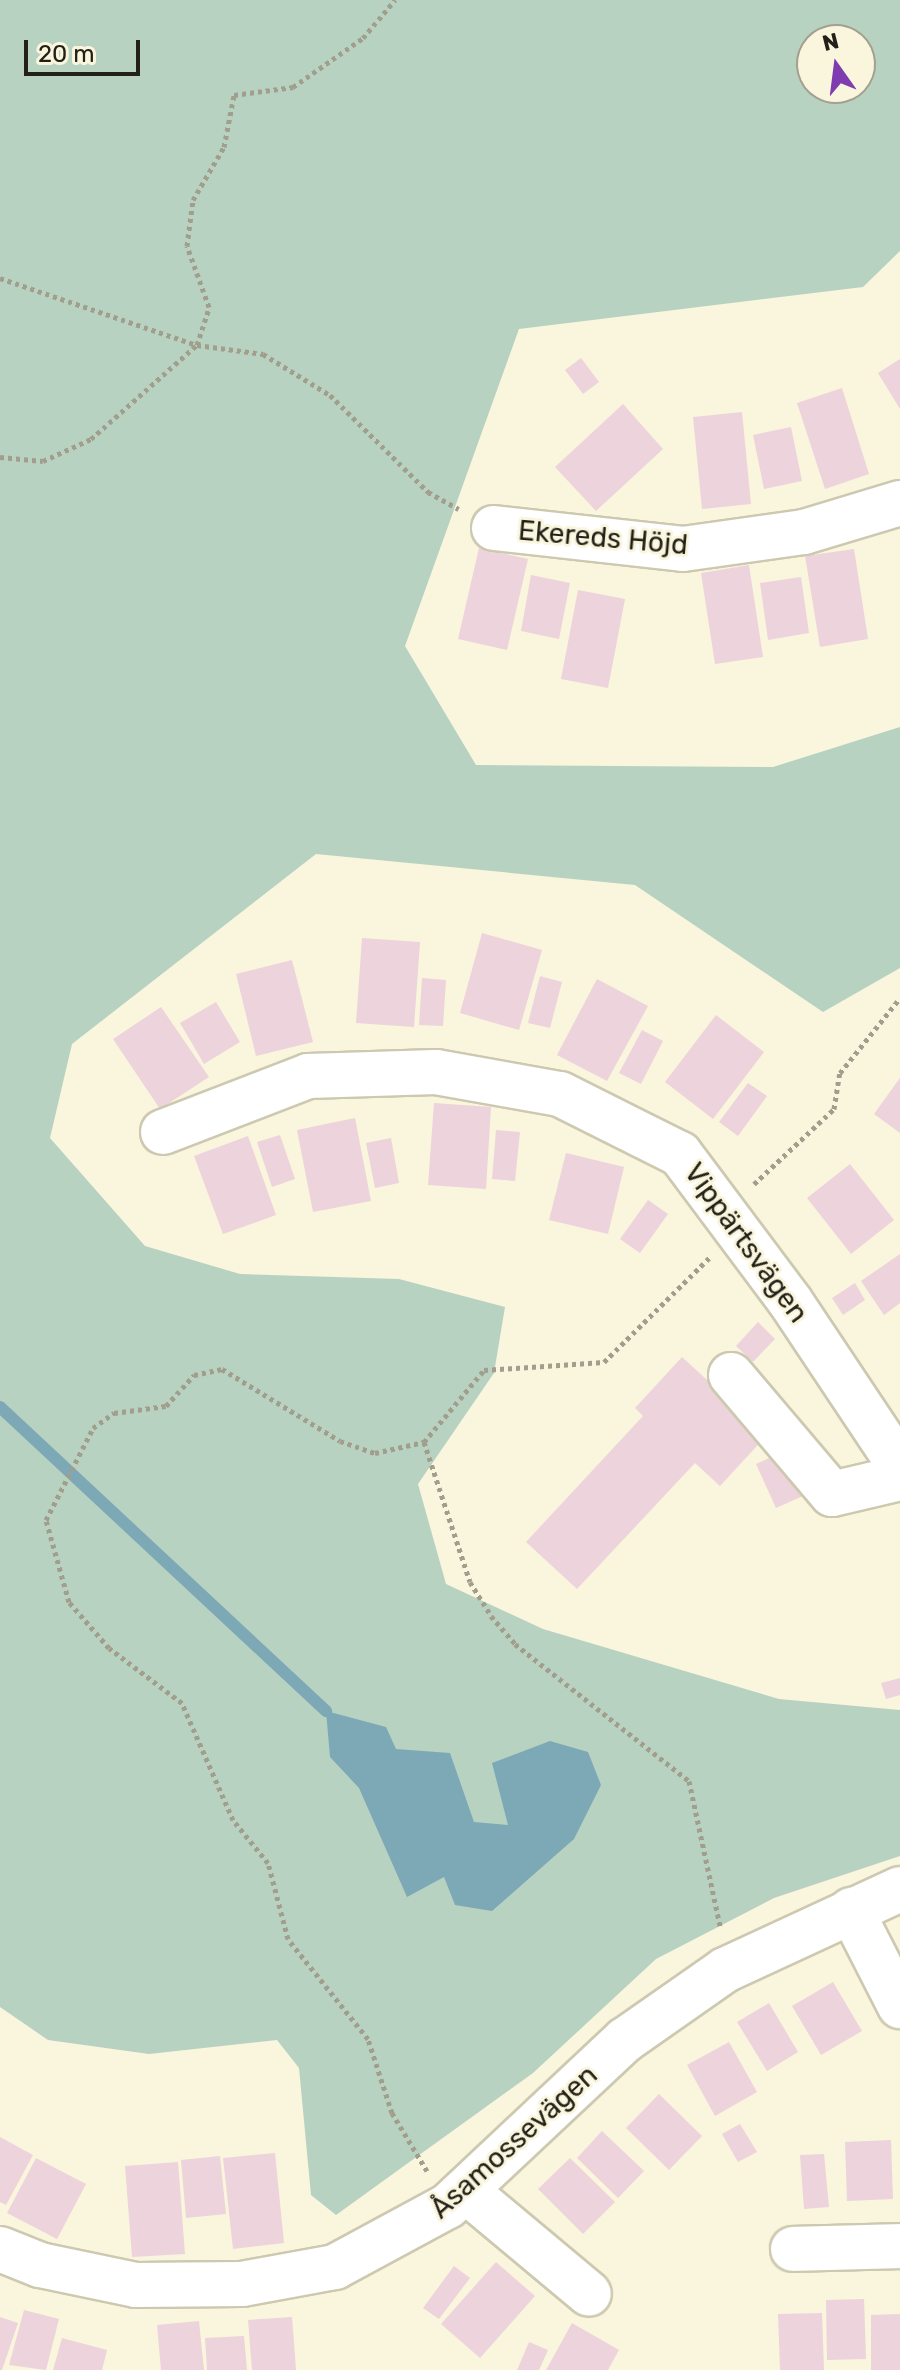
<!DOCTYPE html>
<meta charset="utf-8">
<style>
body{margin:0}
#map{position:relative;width:900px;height:2370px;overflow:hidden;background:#faf5dd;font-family:Rubik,sans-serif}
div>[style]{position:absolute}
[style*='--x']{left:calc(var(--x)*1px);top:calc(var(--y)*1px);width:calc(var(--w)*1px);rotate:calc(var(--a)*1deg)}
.green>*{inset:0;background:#b7d2c1}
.water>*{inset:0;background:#7ca9b5}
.stream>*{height:12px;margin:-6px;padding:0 6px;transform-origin:6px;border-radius:6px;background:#7ca9b5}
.building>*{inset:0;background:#edd3dc}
.path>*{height:5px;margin-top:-2.5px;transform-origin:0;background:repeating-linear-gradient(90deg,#a29e8d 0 4px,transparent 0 8px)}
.roads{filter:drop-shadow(2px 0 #cdc9b1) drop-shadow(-2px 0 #cdc9b1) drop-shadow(0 2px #cdc9b1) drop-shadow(0 -2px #cdc9b1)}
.minor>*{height:44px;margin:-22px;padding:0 22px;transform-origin:22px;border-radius:22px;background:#fff}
span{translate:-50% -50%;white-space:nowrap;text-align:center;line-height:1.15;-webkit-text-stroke:6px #faf5dd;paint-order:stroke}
.street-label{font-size:28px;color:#222018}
.north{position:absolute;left:796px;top:24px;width:80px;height:80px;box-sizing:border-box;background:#faf5dd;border:2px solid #a4a08e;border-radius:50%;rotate:346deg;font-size:22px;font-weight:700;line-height:32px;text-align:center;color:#222018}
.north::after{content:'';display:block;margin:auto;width:28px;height:36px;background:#7f3cb0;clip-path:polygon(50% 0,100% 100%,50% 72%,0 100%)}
.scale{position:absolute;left:24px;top:40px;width:116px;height:36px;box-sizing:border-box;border:4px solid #222018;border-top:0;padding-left:10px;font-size:24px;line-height:28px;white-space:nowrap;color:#222018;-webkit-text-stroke:6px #faf5dd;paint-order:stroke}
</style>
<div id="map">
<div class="green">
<div style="clip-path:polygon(evenodd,0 0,900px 0,900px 251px,863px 287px,519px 329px,405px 646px,476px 765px,773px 767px,900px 727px,900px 968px,823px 1012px,635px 885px,316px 854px,72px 1044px,50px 1138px,145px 1246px,240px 1274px,399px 1279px,505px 1307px,494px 1373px,418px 1484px,446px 1584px,543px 1629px,779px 1699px,900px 1710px,900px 1856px,774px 1898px,656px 1959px,533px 2073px,336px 2215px,311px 2195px,299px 2068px,277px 2040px,149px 2054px,48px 2040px,0 2007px,0 0,812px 40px,860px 40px,860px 88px,812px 88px,812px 40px)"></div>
</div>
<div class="water">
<div style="clip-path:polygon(326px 1711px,386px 1727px,396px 1749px,450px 1753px,474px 1822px,508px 1825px,492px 1763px,550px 1741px,588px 1752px,601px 1785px,574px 1839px,492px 1911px,455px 1905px,444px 1877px,407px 1897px,359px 1788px,330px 1757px)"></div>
</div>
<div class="stream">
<div style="--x:0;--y:1407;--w:446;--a:43"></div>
</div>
<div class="building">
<div style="clip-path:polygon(581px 358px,599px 382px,583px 394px,565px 370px)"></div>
<div style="clip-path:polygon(900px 359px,900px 409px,878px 373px)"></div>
<div style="clip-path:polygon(842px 388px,869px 474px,825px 489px,797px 403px)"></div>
<div style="clip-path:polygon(623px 404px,663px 449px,596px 511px,555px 467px)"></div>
<div style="clip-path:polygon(742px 412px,751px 504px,702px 509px,693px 417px)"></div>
<div style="clip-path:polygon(791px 427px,802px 481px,764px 489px,753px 435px)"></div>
<div style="clip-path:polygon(479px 548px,528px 559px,507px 650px,458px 639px)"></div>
<div style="clip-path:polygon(854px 549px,868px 639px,820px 647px,805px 556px)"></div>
<div style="clip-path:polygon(749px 565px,763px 657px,715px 664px,701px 573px)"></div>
<div style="clip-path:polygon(531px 575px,570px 583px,559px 639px,521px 631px)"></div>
<div style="clip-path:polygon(801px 577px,809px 633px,768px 640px,760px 583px)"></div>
<div style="clip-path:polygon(578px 590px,625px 599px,608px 688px,561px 679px)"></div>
<div style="clip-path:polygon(482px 933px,542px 950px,519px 1030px,460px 1013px)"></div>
<div style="clip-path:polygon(362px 938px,420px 942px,414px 1027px,356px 1023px)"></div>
<div style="clip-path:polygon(292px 960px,313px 1042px,256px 1056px,236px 974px)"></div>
<div style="clip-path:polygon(540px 976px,562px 982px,550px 1028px,528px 1023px)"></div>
<div style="clip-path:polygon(422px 978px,446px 980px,443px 1026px,419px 1025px)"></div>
<div style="clip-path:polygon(597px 979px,648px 1006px,607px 1081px,557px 1055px)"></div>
<div style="clip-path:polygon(216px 1002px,240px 1042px,204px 1064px,180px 1023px)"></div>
<div style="clip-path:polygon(161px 1007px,209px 1077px,160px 1109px,113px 1039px)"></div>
<div style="clip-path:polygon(716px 1015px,764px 1052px,713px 1119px,665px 1082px)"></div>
<div style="clip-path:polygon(642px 1030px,663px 1041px,641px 1084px,619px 1073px)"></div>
<div style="clip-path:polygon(900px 1078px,900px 1133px,874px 1114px)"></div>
<div style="clip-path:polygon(748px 1083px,767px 1096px,738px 1136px,719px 1122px)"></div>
<div style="clip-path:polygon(434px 1103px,491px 1107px,486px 1189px,428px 1185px)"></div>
<div style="clip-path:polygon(355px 1118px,371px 1201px,313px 1212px,297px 1130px)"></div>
<div style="clip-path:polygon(496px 1130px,520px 1132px,515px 1181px,492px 1179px)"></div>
<div style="clip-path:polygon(280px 1135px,295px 1179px,272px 1187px,257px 1142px)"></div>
<div style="clip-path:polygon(248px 1136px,276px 1215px,223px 1234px,194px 1156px)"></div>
<div style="clip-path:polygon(391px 1138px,399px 1183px,375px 1188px,366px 1143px)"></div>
<div style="clip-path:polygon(566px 1153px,624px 1167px,608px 1234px,549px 1220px)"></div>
<div style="clip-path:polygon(850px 1164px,894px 1220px,851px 1254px,807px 1198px)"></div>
<div style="clip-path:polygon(648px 1200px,668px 1214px,640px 1253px,620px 1239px)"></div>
<div style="clip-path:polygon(900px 1254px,900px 1303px,884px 1315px,861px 1281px)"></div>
<div style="clip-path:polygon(855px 1283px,865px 1300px,843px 1315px,832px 1298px)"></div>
<div style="clip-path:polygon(758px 1322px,775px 1339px,753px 1362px,736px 1346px)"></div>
<div style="clip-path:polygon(682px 1357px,767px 1435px,720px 1486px,695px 1463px,577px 1589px,526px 1542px,643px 1416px,635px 1408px)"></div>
<div style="clip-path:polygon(783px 1452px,803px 1496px,776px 1508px,756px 1464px)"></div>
<div style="clip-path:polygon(900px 1678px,900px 1695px,886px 1699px,881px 1683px)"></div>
<div style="clip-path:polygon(833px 1982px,862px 2031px,821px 2055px,792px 2006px)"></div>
<div style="clip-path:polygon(769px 2003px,798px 2052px,767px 2071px,737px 2022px)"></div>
<div style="clip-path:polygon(729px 2042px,757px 2092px,715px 2116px,687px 2065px)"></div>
<div style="clip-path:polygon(659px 2094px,702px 2136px,669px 2170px,626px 2128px)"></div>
<div style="clip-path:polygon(740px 2124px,757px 2152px,738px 2162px,722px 2134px)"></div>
<div style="clip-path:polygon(602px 2131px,644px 2171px,618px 2198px,577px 2158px)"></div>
<div style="clip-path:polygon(0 2137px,33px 2155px,6px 2205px,0 2202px)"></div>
<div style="clip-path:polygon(891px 2140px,893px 2199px,847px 2201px,845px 2142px)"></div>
<div style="clip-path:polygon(275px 2153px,284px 2243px,233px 2249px,223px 2158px)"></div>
<div style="clip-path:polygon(824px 2154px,829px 2207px,804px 2209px,800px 2155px)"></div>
<div style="clip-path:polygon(220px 2156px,226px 2214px,186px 2218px,181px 2160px)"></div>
<div style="clip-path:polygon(36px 2158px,86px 2184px,57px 2239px,7px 2213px)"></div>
<div style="clip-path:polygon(570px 2158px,615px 2202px,583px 2234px,538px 2189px)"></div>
<div style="clip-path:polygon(178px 2162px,185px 2254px,132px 2257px,125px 2166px)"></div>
<div style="clip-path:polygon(496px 2262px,535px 2296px,480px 2358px,441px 2324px)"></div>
<div style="clip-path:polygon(454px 2266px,470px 2278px,439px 2319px,423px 2308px)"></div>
<div style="clip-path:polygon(864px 2299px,866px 2359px,827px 2360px,826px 2300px)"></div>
<div style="clip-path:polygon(24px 2310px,59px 2319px,46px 2370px,9px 2365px)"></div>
<div style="clip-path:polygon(822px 2313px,824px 2370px,780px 2370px,778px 2314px)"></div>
<div style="clip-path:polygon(900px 2314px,900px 2370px,871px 2370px,871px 2315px)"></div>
<div style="clip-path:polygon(0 2317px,18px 2323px,2px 2370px,0 2370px)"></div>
<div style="clip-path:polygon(292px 2317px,296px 2370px,252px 2370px,248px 2320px)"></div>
<div style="clip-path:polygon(199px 2321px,204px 2370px,161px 2370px,157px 2325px)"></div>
<div style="clip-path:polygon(572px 2323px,619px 2350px,608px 2370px,546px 2370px)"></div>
<div style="clip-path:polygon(244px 2336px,247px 2370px,207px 2370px,205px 2338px)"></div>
<div style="clip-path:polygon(62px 2338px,107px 2350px,102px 2370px,53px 2370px)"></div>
<div style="clip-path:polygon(529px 2342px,548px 2350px,539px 2370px,517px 2370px)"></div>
</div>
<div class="path">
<div style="--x:0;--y:278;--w:208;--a:18.8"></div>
<div style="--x:197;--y:345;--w:67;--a:7.8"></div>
<div style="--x:263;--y:354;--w:79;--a:31.5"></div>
<div style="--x:330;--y:395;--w:138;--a:44.7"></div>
<div style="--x:428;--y:492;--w:35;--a:29"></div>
<div style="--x:0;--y:457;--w:43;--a:5.3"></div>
<div style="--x:43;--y:461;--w:53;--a:-24.6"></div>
<div style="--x:91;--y:439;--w:142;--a:-41.6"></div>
<div style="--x:197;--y:345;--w:40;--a:-72"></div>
<div style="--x:209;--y:307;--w:65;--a:-109.8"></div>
<div style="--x:187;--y:246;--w:46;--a:-82.6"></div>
<div style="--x:193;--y:200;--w:61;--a:-59.7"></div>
<div style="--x:224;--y:147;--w:53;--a:-79.1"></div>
<div style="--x:234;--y:95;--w:60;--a:-7.7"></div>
<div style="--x:293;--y:87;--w:85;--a:-35"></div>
<div style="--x:363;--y:38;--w:50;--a:-49.9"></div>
<div style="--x:754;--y:1184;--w:110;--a:-43.2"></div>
<div style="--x:834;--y:1109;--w:36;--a:-81"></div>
<div style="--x:840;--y:1073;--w:96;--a:-51.3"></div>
<div style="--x:424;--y:1442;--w:147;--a:71.8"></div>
<div style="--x:470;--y:1582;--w:40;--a:58"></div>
<div style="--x:491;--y:1616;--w:37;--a:49"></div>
<div style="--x:515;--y:1644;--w:221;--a:38.2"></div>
<div style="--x:689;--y:1781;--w:148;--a:77.9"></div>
<div style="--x:427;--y:2171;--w:68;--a:-121.1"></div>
<div style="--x:392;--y:2113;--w:78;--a:-108"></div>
<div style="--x:368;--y:2039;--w:128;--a:-128.7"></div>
<div style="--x:288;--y:1939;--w:79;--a:-104.7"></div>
<div style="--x:268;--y:1863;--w:55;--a:-129.1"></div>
<div style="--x:233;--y:1820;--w:128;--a:-113.6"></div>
<div style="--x:182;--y:1703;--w:91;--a:-143"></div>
<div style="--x:109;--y:1648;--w:61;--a:-131"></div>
<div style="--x:69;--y:1602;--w:85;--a:-105.7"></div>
<div style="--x:46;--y:1520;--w:103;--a:-62.9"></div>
<div style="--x:93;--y:1428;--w:26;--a:-36"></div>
<div style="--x:114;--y:1413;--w:52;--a:-7.7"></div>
<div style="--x:166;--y:1406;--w:42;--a:-47.9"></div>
<div style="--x:194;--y:1375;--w:29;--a:-12"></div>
<div style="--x:222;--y:1369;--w:138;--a:31.4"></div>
<div style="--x:340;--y:1441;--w:37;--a:19"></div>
<div style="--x:375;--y:1453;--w:50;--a:-12.7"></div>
<div style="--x:424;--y:1442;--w:94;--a:-50.2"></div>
<div style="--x:484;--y:1370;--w:120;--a:-3.8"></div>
<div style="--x:604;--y:1362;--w:148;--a:-44.7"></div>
</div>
<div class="roads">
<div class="minor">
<div style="--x:494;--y:528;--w:190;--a:6.3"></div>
<div style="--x:683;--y:549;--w:122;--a:-8"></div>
<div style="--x:804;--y:532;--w:100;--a:-16.8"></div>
<div style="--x:163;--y:1132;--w:155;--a:-21.1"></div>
<div style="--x:308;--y:1076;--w:128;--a:-1.8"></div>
<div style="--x:436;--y:1072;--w:126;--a:10.1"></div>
<div style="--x:560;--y:1094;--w:134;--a:26.6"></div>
<div style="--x:680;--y:1154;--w:184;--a:53.2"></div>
<div style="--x:790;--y:1301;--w:198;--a:56.3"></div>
<div style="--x:731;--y:1375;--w:156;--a:49.7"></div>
<div style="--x:832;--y:1494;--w:70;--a:-13.2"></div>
<div style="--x:851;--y:1910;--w:108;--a:63"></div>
<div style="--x:466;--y:2191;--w:160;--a:39.9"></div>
<div style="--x:0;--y:2249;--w:43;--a:21.8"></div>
<div style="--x:40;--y:2265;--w:98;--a:11.8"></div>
<div style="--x:136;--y:2285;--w:106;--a:-0.5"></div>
<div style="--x:242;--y:2284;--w:95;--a:-10.4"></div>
<div style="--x:335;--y:2267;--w:128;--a:-28.4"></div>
<div style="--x:448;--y:2206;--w:243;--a:-43.2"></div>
<div style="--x:625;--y:2040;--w:122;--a:-35"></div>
<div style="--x:725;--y:1970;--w:193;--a:-24.8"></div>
<div style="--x:793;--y:2249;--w:107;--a:-1.6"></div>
</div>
</div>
<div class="street-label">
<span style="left:603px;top:538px;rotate:5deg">Ekereds Höjd</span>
<span style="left:746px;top:1243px;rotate:54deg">Vippärtsvägen</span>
<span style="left:514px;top:2142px;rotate:-42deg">Åsamossevägen</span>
</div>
<div class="north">N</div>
<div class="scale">20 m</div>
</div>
